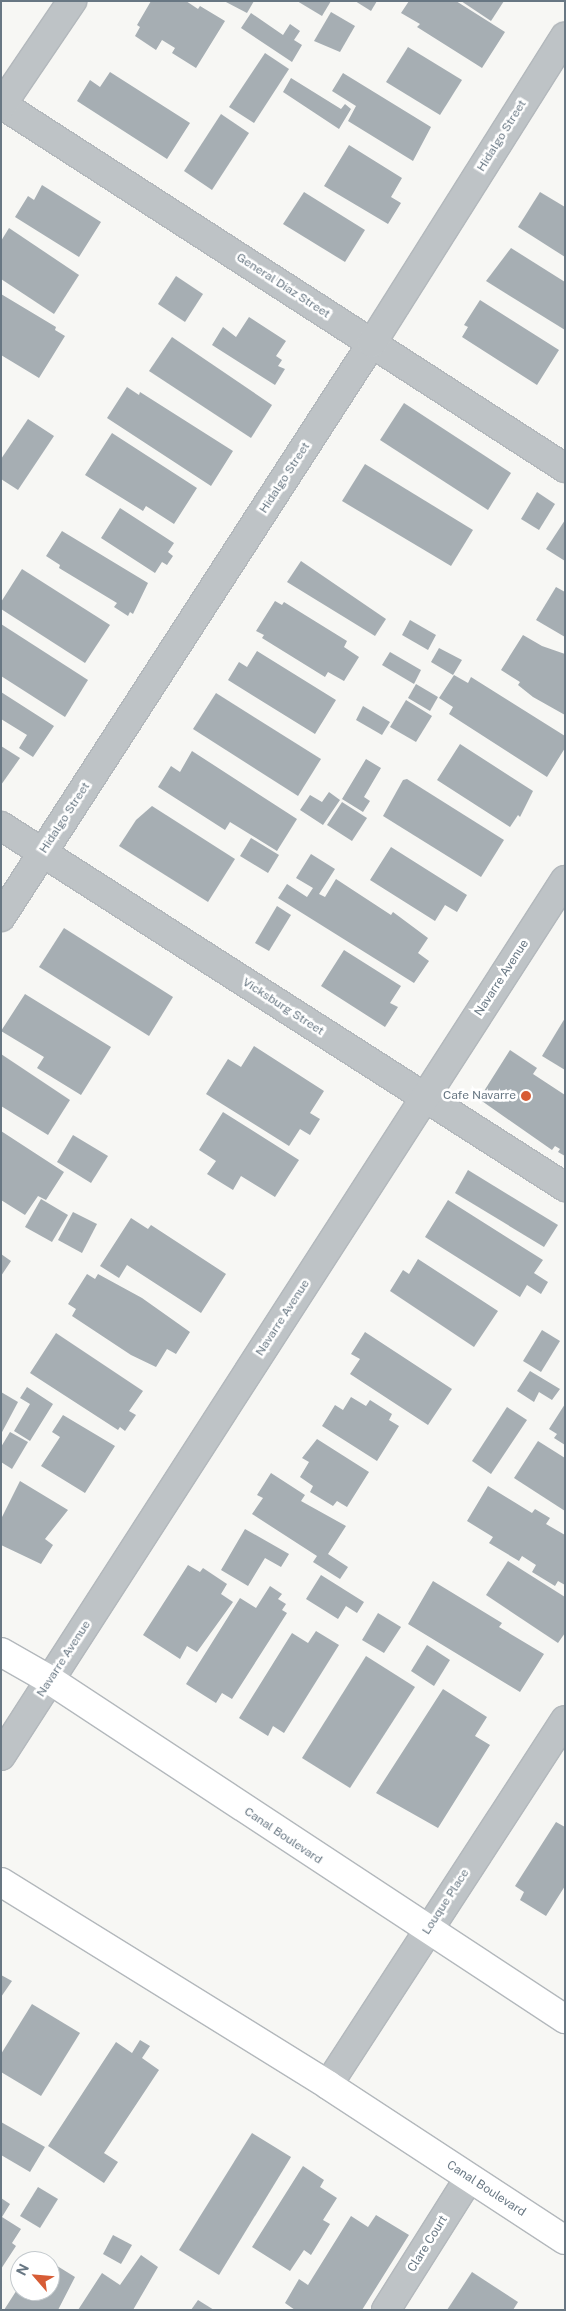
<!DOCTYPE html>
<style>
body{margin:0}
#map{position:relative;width:566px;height:2311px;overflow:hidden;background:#f7f7f4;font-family:"Public Sans",sans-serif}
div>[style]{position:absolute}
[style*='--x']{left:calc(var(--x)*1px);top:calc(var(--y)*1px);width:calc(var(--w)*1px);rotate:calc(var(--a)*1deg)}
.building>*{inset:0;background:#a6aeb3}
.roads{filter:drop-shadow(1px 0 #b3b8bc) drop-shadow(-1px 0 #b3b8bc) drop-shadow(0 1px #b3b8bc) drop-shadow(0 -1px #b3b8bc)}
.minor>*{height:28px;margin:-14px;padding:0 14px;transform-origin:14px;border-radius:14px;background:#bec3c6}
.secondary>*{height:28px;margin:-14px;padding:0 14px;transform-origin:14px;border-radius:14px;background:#fff}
.dots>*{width:14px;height:14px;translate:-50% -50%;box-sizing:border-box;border:2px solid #fff;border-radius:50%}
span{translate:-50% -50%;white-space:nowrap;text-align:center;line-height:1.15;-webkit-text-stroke:5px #fff;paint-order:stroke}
.street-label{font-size:12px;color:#687783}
.poi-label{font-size:12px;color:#687783}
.right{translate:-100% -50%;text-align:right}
.frame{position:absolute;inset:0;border:2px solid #687783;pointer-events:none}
.north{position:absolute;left:10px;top:2251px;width:50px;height:50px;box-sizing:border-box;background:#fff;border:1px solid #c3c9cd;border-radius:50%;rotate:297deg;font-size:14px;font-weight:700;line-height:20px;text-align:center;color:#687783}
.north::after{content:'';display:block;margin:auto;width:18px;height:22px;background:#d75c35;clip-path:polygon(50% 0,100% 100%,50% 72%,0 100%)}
</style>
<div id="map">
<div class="building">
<div style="clip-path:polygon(151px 1px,186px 1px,198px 9px,200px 6px,225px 21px,196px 68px,172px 53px,175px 48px,162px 40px,156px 50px,135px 36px,140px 27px,137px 25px)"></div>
<div style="clip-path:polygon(224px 1px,254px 1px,247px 13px)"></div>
<div style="clip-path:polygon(297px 1px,331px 1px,322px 16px)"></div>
<div style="clip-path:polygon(355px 1px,377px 1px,371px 11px)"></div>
<div style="clip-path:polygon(409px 1px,456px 1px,505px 32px,482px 68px,417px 27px,420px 24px,401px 13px)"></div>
<div style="clip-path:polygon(461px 1px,504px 1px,491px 21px)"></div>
<div style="clip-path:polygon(331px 12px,355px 26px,340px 52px,314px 41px)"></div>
<div style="clip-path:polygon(251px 13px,283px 35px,290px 24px,300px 31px,294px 40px,302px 45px,292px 62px,241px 28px)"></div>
<div style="clip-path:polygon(408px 47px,462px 80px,440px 115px,386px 82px)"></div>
<div style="clip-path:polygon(265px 53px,289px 69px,254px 123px,229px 107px)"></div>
<div style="clip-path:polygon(110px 72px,190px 123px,167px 159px,77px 101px,90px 80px,100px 87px)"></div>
<div style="clip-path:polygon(343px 73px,431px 127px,413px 161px,348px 121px,356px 106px,332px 91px)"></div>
<div style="clip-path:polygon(291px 78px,341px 109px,345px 104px,351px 109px,339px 129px,283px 92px)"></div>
<div style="clip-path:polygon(221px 114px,249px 133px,212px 190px,184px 171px)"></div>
<div style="clip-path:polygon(349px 145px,402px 178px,391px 197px,401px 203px,388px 224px,324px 186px)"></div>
<div style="clip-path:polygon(42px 185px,101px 222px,79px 257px,15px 217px,28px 196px,34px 200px)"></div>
<div style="clip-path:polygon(304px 192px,365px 230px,345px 262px,283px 224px)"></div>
<div style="clip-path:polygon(540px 192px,565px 207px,565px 257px,518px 227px)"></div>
<div style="clip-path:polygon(9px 228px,79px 275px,54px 314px,1px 279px,1px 241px)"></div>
<div style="clip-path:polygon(511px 248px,565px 282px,565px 330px,486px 281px)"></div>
<div style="clip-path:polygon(176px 276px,203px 294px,185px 322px,158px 304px)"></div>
<div style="clip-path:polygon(1px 294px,56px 327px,55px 330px,65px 336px,39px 378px,1px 355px)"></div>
<div style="clip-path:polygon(480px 300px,559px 350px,537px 385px,462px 337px,468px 327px,464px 325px)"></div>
<div style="clip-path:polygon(249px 317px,286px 341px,276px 356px,282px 360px,278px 366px,285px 369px,275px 385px,212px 345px,223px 327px,236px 337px)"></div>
<div style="clip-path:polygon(172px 337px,272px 405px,251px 438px,149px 371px)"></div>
<div style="clip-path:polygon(127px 387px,139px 395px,140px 392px,233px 451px,211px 486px,107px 418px)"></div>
<div style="clip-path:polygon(404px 403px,511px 473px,488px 510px,380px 440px)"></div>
<div style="clip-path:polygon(28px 419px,54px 436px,18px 490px,1px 479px,1px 459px)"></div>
<div style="clip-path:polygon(112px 433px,197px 488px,174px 524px,146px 506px,143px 511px,85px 475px)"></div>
<div style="clip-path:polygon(365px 464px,473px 530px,451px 566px,342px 501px)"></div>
<div style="clip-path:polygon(537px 492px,555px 504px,539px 530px,521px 519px)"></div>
<div style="clip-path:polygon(120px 508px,174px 543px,168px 552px,173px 556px,167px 565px,162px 562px,155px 573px,101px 538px)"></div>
<div style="clip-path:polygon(565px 520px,565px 561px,546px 549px)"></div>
<div style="clip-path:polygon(62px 531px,148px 583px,133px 614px,130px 612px,128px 616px,114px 607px,117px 603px,59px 568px,60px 565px,46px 556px)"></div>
<div style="clip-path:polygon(301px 561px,386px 619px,375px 636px,287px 582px)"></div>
<div style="clip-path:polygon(22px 569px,110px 625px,85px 663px,1px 609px,1px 602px)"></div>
<div style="clip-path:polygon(556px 587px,565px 592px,565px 637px,536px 620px)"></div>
<div style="clip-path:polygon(275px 601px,282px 605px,284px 602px,347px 641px,344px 647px,359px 657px,344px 681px,328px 672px,325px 677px,262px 638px,264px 635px,256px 631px)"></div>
<div style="clip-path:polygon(410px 620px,436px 635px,428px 650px,402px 635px)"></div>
<div style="clip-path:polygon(1px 624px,88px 680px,65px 717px,1px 676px)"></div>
<div style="clip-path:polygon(523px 635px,542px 646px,565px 654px,565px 715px,533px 697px,518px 685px,520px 682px,501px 670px)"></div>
<div style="clip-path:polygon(439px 648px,462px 660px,453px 675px,431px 662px)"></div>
<div style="clip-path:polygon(257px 651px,336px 700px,315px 734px,228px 680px,239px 662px,247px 667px)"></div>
<div style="clip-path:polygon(390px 652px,421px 670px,414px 684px,382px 665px)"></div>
<div style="clip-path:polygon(454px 675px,468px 683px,471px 677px,565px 736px,565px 748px,547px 777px,449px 714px,453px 707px,439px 698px)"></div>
<div style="clip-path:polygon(416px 684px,438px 697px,430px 711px,408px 698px)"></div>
<div style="clip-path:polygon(1px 692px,54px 726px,33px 757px,19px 748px,27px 735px,1px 719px)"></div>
<div style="clip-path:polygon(216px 693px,321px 759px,298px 796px,193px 729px)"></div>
<div style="clip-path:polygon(406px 700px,432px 716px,416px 742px,390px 727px)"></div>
<div style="clip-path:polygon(363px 706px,390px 722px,382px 735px,356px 720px)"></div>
<div style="clip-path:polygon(460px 744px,533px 791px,520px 817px,518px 815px,510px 827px,437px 780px)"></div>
<div style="clip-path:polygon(1px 746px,20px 758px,1px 785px)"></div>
<div style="clip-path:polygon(192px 751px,297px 819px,277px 851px,230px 822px,225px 830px,158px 787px,171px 766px,180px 772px)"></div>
<div style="clip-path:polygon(366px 759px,381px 768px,364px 797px,370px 801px,363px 812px,342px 799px)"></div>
<div style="clip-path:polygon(407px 779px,504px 840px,481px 877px,383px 816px,403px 780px)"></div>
<div style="clip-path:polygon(329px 792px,340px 800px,323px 825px,300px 810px,310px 795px,322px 802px)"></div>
<div style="clip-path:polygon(342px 802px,367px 818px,352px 841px,327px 825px)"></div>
<div style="clip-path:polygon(152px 806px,235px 859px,208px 902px,119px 846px,136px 820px)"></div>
<div style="clip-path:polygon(251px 838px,279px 855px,268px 873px,240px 856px)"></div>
<div style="clip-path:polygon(391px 847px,467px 895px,457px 912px,445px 905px,435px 921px,370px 880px)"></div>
<div style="clip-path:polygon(311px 854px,335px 869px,319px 894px,325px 897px,336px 879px,391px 915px,393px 912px,428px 938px,418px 953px,429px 961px,414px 983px,278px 898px,287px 884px,307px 897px,313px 888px,296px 878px)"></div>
<div style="clip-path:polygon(277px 906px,291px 915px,269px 951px,255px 943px)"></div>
<div style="clip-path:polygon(64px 928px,173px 997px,149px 1036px,39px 967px)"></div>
<div style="clip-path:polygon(344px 950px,401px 986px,390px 1003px,398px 1007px,385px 1027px,321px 986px)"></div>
<div style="clip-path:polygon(25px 994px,111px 1047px,81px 1095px,37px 1068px,44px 1057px,1px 1031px)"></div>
<div style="clip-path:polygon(565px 1018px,565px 1070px,542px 1056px)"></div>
<div style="clip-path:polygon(254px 1046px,324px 1091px,310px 1113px,320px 1119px,310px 1135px,300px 1129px,289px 1146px,206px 1094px,228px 1059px,241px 1067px)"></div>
<div style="clip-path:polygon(510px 1050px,537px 1068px,533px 1074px,565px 1095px,565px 1156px,558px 1152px,560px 1149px,555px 1146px,552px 1150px,479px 1099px)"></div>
<div style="clip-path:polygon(1px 1054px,70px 1100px,48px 1135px,1px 1106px)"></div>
<div style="clip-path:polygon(223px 1112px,299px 1160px,275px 1197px,241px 1176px,233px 1190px,207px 1174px,216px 1161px,199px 1150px)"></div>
<div style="clip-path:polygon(1px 1131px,64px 1172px,46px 1200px,38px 1196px,25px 1215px,1px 1200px)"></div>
<div style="clip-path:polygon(73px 1135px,108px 1156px,91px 1183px,57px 1162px)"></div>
<div style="clip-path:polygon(468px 1170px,558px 1225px,544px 1247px,455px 1193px)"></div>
<div style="clip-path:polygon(41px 1199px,68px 1215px,52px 1242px,25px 1227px)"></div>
<div style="clip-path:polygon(448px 1200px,543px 1260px,534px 1273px,548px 1282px,541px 1294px,527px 1285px,520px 1297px,425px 1237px)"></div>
<div style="clip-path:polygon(73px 1212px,97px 1224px,82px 1253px,58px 1240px)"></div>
<div style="clip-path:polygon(131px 1218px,148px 1229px,151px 1225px,226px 1274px,201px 1313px,127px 1265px,119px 1278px,100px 1266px)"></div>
<div style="clip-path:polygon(1px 1254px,11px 1261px,1px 1276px)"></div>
<div style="clip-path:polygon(418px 1259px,498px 1311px,474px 1347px,390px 1291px,403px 1270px,409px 1274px)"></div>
<div style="clip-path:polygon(87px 1274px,95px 1279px,98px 1274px,142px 1298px,190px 1332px,176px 1354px,167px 1349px,156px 1367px,131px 1355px,72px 1316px,76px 1309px,68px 1304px)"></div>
<div style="clip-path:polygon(542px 1330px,560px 1341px,541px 1372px,523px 1361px)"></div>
<div style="clip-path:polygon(365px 1332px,452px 1389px,428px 1425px,350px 1374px,360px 1359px,351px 1354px)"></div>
<div style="clip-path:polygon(56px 1333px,143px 1391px,129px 1411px,136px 1415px,125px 1431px,120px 1427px,118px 1430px,30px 1373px)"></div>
<div style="clip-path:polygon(530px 1371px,560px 1389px,552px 1400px,539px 1392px,534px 1402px,517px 1391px)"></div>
<div style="clip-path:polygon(27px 1387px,53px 1404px,30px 1441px,14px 1431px,30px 1404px,20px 1398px)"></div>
<div style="clip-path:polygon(1px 1392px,18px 1402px,1px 1434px)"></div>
<div style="clip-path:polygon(351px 1397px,366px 1406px,370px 1400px,392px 1414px,389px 1420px,399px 1426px,377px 1461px,322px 1426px,335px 1405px,343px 1410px)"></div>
<div style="clip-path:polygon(565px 1404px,565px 1445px,554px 1438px,557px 1434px,549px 1429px)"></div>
<div style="clip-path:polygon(507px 1407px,527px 1420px,491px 1474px,472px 1461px)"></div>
<div style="clip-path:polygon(63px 1415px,115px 1446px,85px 1493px,41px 1466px,60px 1437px,52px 1432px)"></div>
<div style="clip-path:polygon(10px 1432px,28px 1442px,12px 1469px,1px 1462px,1px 1447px)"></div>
<div style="clip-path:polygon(317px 1439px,369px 1472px,347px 1507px,337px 1501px,333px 1506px,310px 1492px,313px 1486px,300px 1477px,309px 1462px,302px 1458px)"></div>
<div style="clip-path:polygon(538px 1441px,565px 1458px,565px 1511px,514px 1478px)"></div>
<div style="clip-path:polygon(271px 1473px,305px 1495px,301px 1501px,346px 1526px,328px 1554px,348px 1567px,340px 1579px,313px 1562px,317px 1556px,252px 1514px,263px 1498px,257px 1495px)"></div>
<div style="clip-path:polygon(20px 1481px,68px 1510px,45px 1539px,53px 1545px,41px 1564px,1px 1545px,1px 1519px)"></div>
<div style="clip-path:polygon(488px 1486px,532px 1513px,535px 1509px,550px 1518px,546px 1524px,565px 1535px,565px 1585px,558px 1581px,555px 1586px,532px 1572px,536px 1565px,522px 1556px,519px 1561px,489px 1543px,493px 1537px,467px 1521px)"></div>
<div style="clip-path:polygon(245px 1529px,289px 1554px,281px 1567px,265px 1558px,248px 1586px,221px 1570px)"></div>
<div style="clip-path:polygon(508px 1561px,565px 1597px,565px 1633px,558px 1643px,486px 1595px)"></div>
<div style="clip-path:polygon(188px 1565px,200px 1572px,203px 1568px,227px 1584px,221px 1594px,233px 1602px,197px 1652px,187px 1646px,180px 1659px,143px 1635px)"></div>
<div style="clip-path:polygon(321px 1575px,364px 1602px,357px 1613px,346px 1606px,338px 1619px,306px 1599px)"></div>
<div style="clip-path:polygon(433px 1581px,502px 1623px,499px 1627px,544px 1654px,520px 1692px,408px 1624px)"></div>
<div style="clip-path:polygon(270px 1586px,282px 1594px,278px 1599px,286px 1604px,282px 1610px,287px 1613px,232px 1699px,222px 1693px,216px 1703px,186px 1684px,240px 1598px,256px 1608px)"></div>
<div style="clip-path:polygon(378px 1613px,401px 1627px,384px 1653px,362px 1640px)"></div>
<div style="clip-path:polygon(316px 1631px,339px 1645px,284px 1733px,273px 1726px,268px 1736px,239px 1718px,292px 1633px,308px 1643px)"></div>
<div style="clip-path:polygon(427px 1645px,450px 1660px,434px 1686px,411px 1671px)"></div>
<div style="clip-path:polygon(366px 1656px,415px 1687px,350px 1788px,302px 1758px)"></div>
<div style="clip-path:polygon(443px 1689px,487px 1717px,475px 1736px,490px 1745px,438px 1828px,376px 1793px)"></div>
<div style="clip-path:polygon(556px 1822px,565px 1827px,565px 1886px,546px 1916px,520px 1900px,524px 1892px,515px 1886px)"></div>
<div style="clip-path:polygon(1px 1975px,12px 1981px,1px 1997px)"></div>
<div style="clip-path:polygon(32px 2004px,80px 2033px,41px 2096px,1px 2072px,1px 2054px)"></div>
<div style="clip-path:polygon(140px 2040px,150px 2046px,142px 2058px,159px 2070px,104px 2153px,118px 2162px,104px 2183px,48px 2146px,116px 2042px,132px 2053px)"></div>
<div style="clip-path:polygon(1px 2122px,45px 2147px,30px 2172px,1px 2155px)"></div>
<div style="clip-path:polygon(252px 2133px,291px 2157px,219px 2275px,179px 2250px)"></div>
<div style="clip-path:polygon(303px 2166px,324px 2180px,320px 2187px,337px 2198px,323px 2220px,330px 2224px,311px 2255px,304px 2250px,290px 2271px,252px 2247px)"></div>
<div style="clip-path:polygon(38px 2187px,58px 2199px,40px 2228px,20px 2216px)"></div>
<div style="clip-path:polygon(1px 2198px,10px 2204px,2px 2217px,21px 2229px,12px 2243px,16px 2246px,1px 2269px)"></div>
<div style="clip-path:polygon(376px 2215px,409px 2235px,362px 2310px,295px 2310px,285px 2303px,299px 2279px,308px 2285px,351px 2216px,368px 2227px)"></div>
<div style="clip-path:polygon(113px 2235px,132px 2245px,121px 2264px,103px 2254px)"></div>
<div style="clip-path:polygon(141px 2255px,158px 2267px,133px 2310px,78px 2310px,102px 2273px,120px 2285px)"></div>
<div style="clip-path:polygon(54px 2264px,75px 2277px,58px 2310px,4px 2310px,20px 2285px,20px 2291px,50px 2291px,50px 2270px)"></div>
<div style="clip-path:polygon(472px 2272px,518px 2302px,513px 2310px,447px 2310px)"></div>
<div style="clip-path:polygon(198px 2300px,214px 2310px,191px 2310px)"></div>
</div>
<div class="roads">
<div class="minor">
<div style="--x:1;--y:104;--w:671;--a:32.84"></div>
<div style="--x:1;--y:106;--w:127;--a:-55.9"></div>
<div style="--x:1;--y:826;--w:670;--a:32.62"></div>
<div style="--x:1;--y:917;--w:683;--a:-57.12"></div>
<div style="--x:372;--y:343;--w:362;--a:-57.8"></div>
<div style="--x:1;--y:1756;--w:1042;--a:-57.23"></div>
<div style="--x:328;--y:2085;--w:435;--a:-57"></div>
<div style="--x:386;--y:2310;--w:156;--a:-57.8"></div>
</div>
<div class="secondary">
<div style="--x:1;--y:1652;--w:56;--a:29.7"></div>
<div style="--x:50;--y:1680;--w:617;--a:33.36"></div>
<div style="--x:1;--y:1882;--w:385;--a:31.8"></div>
<div style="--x:328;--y:2085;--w:283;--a:33.2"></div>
</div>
</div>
<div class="dots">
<div style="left:526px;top:1096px;background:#d75c35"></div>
</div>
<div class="street-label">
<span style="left:502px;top:136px;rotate:-58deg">Hidalgo Street</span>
<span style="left:283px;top:286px;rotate:33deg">General Diaz Street</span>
<span style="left:285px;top:478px;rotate:-57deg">Hidalgo Street</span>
<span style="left:65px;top:818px;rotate:-57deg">Hidalgo Street</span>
<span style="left:502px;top:978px;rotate:-57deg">Navarre Avenue</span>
<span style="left:283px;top:1007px;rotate:33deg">Vicksburg Street</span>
<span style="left:283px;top:1318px;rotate:-57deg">Navarre Avenue</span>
<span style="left:64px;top:1659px;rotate:-57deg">Navarre Avenue</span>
<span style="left:283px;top:1836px;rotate:34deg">Canal Boulevard</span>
<span style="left:446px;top:1902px;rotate:-57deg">Louque Place</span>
<span style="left:486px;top:2189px;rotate:33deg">Canal Boulevard</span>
<span style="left:428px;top:2244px;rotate:-58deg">Clare Court</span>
</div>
<div class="poi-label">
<span class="right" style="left:516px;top:1096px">Cafe Navarre</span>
</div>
<div class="frame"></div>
<div class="north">N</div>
</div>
